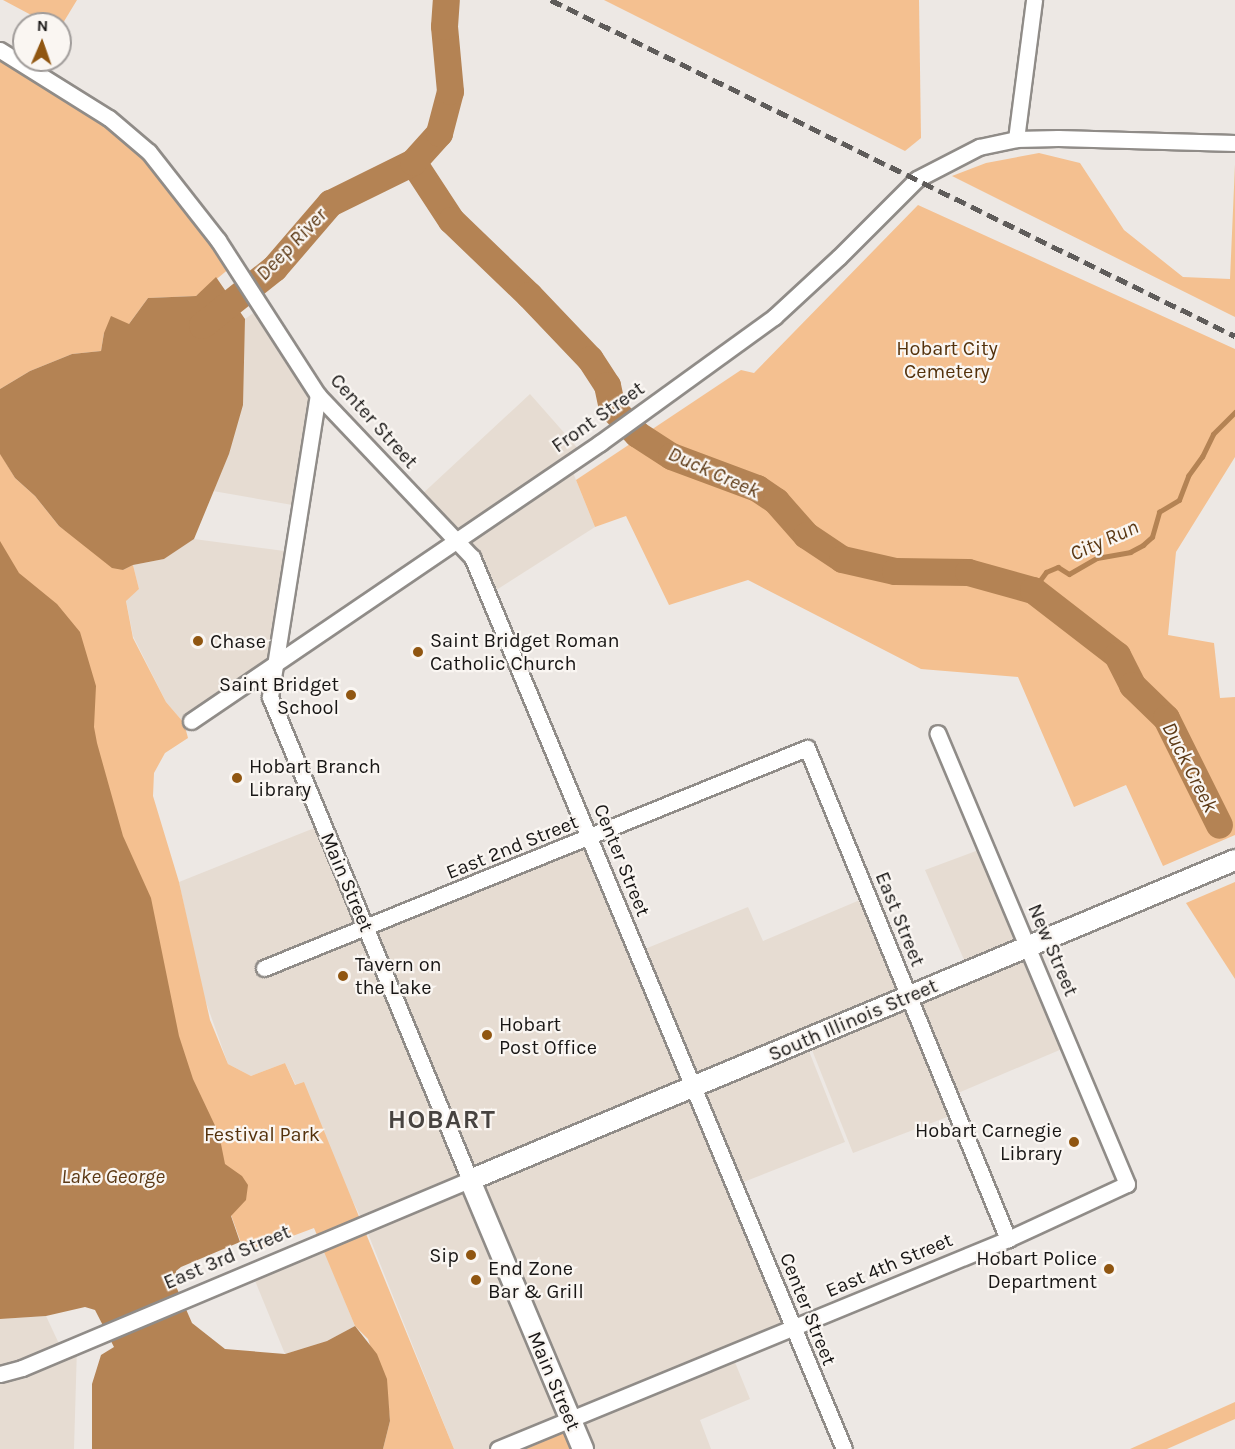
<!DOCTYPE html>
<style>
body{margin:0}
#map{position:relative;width:1235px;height:1449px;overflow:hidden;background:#ede8e4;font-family:Karla,sans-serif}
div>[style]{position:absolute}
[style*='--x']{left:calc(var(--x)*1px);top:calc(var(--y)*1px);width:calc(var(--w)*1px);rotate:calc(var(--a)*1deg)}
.built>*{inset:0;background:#e6dcd2}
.green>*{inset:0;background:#f4c090}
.water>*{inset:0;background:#b48354}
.stream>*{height:4.5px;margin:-2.25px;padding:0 2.25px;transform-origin:2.25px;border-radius:2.25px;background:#b48354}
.river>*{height:27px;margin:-13.5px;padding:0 13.5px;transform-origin:13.5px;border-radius:13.5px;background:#b48354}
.roads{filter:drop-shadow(2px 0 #908c88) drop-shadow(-2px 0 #908c88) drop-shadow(0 2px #908c88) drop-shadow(0 -2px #908c88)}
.minor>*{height:15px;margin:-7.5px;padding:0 7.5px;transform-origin:7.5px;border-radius:7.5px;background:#fff}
.major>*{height:20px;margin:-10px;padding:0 10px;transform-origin:10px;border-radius:10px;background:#fff}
.rail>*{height:4.5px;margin-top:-2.25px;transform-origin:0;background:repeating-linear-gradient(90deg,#5f5c5a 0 12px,transparent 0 18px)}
.dots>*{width:16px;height:16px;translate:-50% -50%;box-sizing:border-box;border:3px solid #faf6f2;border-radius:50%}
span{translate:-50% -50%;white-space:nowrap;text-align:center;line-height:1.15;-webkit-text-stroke:4.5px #faf6f2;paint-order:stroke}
.park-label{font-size:20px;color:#54320c}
.street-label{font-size:20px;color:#181615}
.poi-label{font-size:20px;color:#181615}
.left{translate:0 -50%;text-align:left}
.right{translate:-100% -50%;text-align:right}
.water-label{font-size:21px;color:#5c3915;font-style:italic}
.district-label{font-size:26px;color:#474340;font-weight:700;letter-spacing:1.5px}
.north{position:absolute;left:12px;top:12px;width:60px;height:60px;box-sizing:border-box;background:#faf6f2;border:2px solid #a09c9a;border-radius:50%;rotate:2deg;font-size:16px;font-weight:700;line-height:24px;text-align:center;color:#181615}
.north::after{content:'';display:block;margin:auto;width:21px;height:27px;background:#905611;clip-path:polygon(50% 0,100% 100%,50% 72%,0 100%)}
</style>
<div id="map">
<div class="built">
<div style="clip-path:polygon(260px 308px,316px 396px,298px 506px,213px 491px,229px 454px,243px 358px,245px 319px)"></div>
<div style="clip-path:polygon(530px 394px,582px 453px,456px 538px,419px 497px)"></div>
<div style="clip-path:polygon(570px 465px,595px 527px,490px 594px,459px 541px)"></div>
<div style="clip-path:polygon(194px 539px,292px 552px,274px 661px,184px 723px,166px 702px,133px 636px,126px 600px,139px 589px,133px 565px,164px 559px)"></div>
<div style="clip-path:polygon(322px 825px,467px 1179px,363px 1222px,285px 1063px,251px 1076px,228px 1064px,202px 991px,179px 882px)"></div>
<div style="clip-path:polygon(590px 840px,791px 1327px,732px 1355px,750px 1399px,700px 1420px,711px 1449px,585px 1449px,369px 930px)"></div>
<div style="clip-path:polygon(984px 848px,1026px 945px,968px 969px,925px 870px)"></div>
<div style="clip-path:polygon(867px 897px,907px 996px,694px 1083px,640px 951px,748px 907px,763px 941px)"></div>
<div style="clip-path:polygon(1028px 948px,1069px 1046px,951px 1096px,911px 997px)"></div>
<div style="clip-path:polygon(908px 999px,955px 1114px,853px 1153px,808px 1040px)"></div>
<div style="clip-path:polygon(805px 1041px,845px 1142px,736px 1185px,696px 1088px)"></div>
<div style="clip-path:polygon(469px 1184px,569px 1425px,507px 1449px,454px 1449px,365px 1226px)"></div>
<div style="clip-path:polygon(321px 1243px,355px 1326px,327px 1341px,285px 1354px,251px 1271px)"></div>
<div style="clip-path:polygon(46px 1316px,61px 1348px,0 1372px,0 1319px)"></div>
<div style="clip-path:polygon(77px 1347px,74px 1449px,0 1449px,0 1377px)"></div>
</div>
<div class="green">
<div style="clip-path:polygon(3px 0,77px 0,60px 28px,60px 24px,48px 24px)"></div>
<div style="clip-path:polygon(604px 0,919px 0,921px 138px,905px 151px)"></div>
<div style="clip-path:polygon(0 56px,114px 129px,148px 159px,230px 268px,196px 296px,148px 298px,129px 324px,104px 333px,101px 351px,72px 354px,30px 371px,0 389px)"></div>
<div style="clip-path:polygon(1039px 153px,1080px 163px,1124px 230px,1183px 277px,1230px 279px,1235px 164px,1235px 317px,952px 176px,986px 163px)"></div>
<div style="clip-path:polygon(918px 205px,1235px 349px,1235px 457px,1176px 552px,1168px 635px,1214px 643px,1220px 698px,1235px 697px,1235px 835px,1163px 866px,1126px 785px,1074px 807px,1018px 677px,921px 669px,748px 580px,669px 605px,626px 516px,595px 527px,576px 480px,741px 370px,754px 373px)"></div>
<div style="clip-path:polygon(0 453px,15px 478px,35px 496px,59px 526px,123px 570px,133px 565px,139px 589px,126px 601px,133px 638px,166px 702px,184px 723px,188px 738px,165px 753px,154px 773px,153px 796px,179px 882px,210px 1020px,228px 1064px,251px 1076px,285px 1063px,295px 1085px,304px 1082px,454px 1449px,383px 1449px,390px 1421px,388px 1401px,368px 1339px,355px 1326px,314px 1228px,245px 1254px,0 571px)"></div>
<div style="clip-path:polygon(1235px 882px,1235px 979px,1186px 903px)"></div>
<div style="clip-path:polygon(1235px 1402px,1235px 1419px,1167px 1449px,1130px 1449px)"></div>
<div style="clip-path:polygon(569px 1425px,578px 1449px,507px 1449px)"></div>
</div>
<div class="water">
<div style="clip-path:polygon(216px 277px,245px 319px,243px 405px,229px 454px,194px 539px,164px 559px,133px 565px,123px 570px,112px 568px,59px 526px,35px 496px,15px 478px,0 454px,0 389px,30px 371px,72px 354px,101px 351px,104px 333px,111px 316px,129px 324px,148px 298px,196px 296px)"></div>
<div style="clip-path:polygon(0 541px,19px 573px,57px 604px,80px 632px,96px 686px,94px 727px,97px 743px,123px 836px,151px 898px,179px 1036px,193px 1079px,219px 1134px,225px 1164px,242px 1176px,248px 1185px,246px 1200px,231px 1216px,240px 1242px,181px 1267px,176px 1271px,175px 1284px,192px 1323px,225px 1349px,285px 1354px,327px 1341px,355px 1326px,377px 1354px,387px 1379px,390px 1421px,383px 1449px,92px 1449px,92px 1384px,101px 1355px,114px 1347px,95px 1310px,85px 1307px,46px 1316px,0 1319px)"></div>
</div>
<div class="stream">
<div style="--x:1033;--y:590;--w:22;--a:-54"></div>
<div style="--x:1046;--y:572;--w:13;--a:-23"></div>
<div style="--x:1058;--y:567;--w:13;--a:32"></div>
<div style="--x:1069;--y:574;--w:32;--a:-30"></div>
<div style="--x:1097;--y:558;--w:34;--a:-10"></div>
<div style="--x:1130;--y:552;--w:15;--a:-28"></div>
<div style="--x:1143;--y:545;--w:12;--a:-42"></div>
<div style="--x:1152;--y:537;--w:26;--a:-74"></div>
<div style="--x:1159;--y:512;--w:23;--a:-31"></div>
<div style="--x:1179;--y:500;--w:26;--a:-69"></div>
<div style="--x:1188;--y:476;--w:24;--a:-54"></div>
<div style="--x:1202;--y:457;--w:25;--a:-64"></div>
<div style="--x:1213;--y:434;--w:31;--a:-45"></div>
</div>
<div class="river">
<div style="--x:413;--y:162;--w:69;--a:56.8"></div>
<div style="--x:451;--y:220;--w:108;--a:43.9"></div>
<div style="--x:529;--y:295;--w:88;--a:46.4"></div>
<div style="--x:590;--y:359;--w:31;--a:57"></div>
<div style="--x:607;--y:385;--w:24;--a:78"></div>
<div style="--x:612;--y:408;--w:36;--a:46"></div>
<div style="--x:637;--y:434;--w:40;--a:32.9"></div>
<div style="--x:671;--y:456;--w:92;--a:20.4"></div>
<div style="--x:757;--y:488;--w:23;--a:34"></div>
<div style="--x:776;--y:501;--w:45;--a:48.6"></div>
<div style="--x:806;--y:535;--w:43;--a:33.7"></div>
<div style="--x:842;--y:559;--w:54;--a:12.8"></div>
<div style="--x:895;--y:571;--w:73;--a:0.8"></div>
<div style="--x:968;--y:572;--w:67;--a:15.5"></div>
<div style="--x:1033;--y:590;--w:106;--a:37.7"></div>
<div style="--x:1117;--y:655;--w:34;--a:63"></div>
<div style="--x:1132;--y:685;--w:47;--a:44.1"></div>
<div style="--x:1166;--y:718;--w:119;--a:63.6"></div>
<div style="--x:202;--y:325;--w:92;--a:-38.4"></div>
<div style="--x:274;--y:268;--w:86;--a:-49.3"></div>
<div style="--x:330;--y:203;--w:93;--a:-26.3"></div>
<div style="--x:413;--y:162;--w:39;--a:-48"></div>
<div style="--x:439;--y:133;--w:43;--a:-75.3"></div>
<div style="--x:450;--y:91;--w:65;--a:-95.3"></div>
<div style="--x:444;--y:26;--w:26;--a:-86"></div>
</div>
<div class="roads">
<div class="minor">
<div style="--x:0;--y:50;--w:128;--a:32"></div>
<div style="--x:109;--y:118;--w:52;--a:40.4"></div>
<div style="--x:149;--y:152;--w:112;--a:51.9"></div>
<div style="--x:218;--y:240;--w:184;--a:57.2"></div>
<div style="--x:318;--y:395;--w:224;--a:46.5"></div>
<div style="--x:472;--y:557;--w:966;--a:67.36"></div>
<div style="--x:1016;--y:139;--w:140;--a:-82.6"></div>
<div style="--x:191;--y:721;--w:495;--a:-34.2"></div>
<div style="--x:600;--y:443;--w:215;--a:-35.9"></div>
<div style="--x:774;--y:317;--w:88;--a:-42.7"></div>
<div style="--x:839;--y:257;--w:110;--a:-45"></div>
<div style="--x:917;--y:179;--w:70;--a:-27.3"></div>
<div style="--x:979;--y:147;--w:38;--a:-12"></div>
<div style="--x:1016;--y:139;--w:42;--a:-1.4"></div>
<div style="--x:1058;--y:138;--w:177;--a:1.6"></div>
<div style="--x:264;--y:968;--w:586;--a:-22.06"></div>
<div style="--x:807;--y:748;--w:531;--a:67.74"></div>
<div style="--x:0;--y:1374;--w:23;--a:-15"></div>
<div style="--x:22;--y:1368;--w:486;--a:-22.8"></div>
<div style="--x:470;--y:1180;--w:523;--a:-112.49"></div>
<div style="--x:270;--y:697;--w:306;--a:-81"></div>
<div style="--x:498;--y:1449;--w:552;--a:-22.38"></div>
<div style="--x:1008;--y:1239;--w:131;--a:-24.8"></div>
<div style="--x:1127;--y:1184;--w:489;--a:-112.8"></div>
</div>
<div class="major">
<div style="--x:583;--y:1449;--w:292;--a:-112.8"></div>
<div style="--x:470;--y:1180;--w:829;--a:-22.7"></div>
</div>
</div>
<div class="rail">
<div style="--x:551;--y:0;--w:762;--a:26.16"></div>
</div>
<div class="dots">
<div style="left:198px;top:641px;background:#905611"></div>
<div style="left:418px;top:652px;background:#905611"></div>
<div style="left:351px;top:695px;background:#905611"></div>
<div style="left:237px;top:778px;background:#905611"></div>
<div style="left:343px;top:976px;background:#905611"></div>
<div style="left:487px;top:1035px;background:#905611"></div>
<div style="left:1074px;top:1142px;background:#905611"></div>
<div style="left:471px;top:1255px;background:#905611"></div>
<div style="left:1109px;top:1269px;background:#905611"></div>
<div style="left:476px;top:1280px;background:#905611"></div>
</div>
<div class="park-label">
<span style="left:947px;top:360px">Hobart City<br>Cemetery</span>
<span style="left:262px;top:1134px">Festival Park</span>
</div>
<div class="street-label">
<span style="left:598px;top:417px;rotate:-35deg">Front Street</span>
<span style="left:374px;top:421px;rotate:48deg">Center Street</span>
<span style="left:512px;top:847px;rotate:-22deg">East 2nd Street</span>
<span style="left:622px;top:860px;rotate:68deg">Center Street</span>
<span style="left:347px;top:882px;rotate:67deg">Main Street</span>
<span style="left:900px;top:919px;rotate:68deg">East Street</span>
<span style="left:1053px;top:950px;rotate:67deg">New Street</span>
<span style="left:853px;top:1020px;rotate:-23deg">South Illinois Street</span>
<span style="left:227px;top:1257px;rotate:-23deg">East 3rd Street</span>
<span style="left:889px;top:1265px;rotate:-23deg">East 4th Street</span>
<span style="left:808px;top:1309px;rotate:68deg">Center Street</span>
<span style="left:554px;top:1381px;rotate:67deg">Main Street</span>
</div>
<div class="poi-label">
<span class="left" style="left:430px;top:652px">Saint Bridget Roman<br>Catholic Church</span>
<span class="left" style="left:210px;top:641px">Chase</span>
<span class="right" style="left:339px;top:696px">Saint Bridget<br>School</span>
<span class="left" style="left:249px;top:778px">Hobart Branch<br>Library</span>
<span class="left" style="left:355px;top:976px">Tavern on<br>the Lake</span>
<span class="left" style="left:499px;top:1036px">Hobart<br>Post Office</span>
<span class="right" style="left:1062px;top:1142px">Hobart Carnegie<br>Library</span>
<span class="right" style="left:459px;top:1255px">Sip</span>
<span class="right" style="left:1097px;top:1270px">Hobart Police<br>Department</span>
<span class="left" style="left:488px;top:1280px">End Zone<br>Bar &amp; Grill</span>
</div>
<div class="water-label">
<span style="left:291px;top:244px;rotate:-46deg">Deep River</span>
<span style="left:714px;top:472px;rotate:24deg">Duck Creek</span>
<span style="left:1104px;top:540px;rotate:-24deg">City Run</span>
<span style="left:1190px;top:767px;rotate:63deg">Duck Creek</span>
<span style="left:113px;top:1176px">Lake George</span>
</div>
<div class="district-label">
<span style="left:442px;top:1120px">HOBART</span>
</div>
<div class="north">N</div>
</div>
